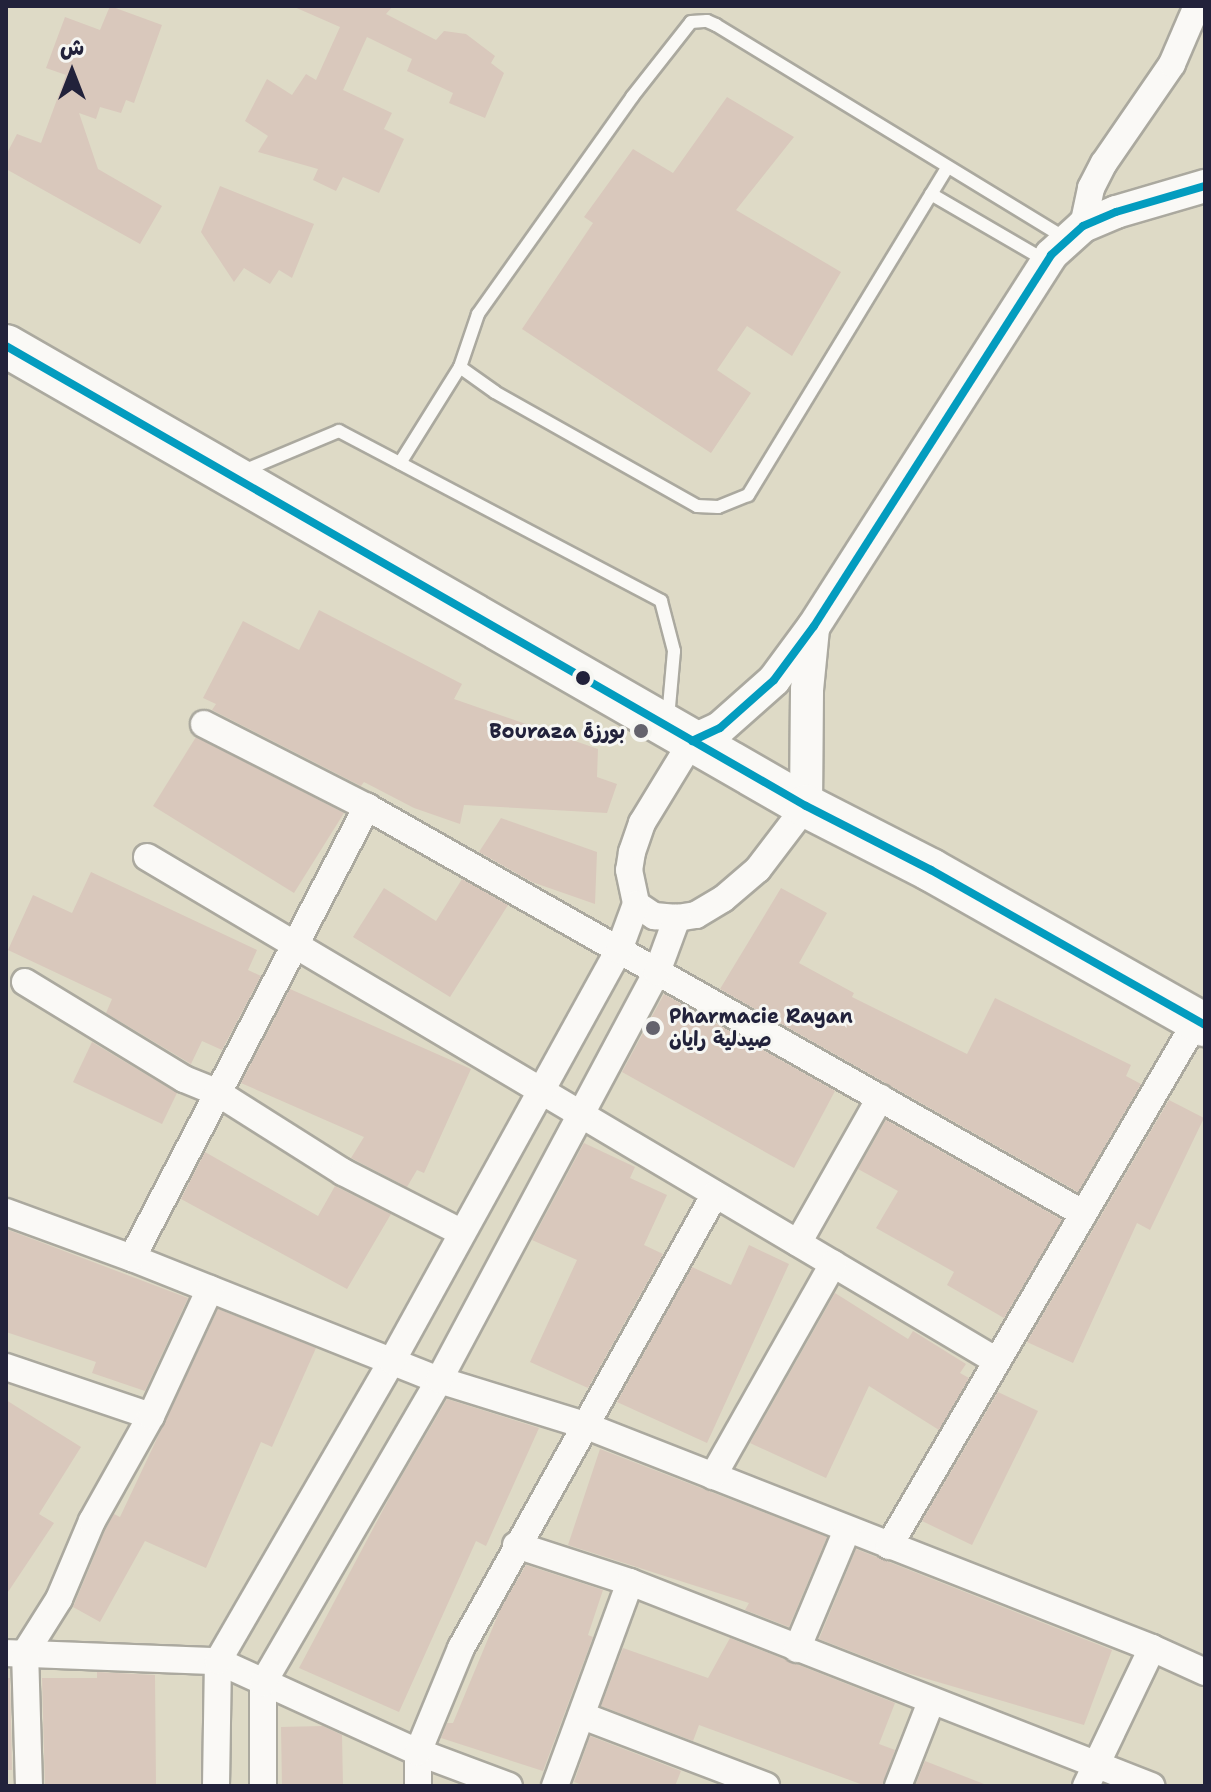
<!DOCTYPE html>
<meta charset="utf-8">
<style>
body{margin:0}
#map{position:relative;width:1211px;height:1792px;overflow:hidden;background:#dedac6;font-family:"Shantell Sans","Playpen Sans Arabic",sans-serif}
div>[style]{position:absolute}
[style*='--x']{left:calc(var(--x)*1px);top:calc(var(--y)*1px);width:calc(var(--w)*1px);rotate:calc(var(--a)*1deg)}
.building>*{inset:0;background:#d9c8bc}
.roads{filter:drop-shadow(2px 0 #aba99f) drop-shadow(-2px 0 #aba99f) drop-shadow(0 2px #aba99f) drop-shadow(0 -2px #aba99f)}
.service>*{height:12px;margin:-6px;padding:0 6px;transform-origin:6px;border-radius:6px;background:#faf9f6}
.minor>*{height:26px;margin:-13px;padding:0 13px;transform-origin:13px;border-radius:13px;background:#faf9f6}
.tertiary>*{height:32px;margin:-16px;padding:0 16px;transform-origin:16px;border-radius:16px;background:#faf9f6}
.trunk>*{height:42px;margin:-21px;padding:0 21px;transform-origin:21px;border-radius:21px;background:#faf9f6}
.bus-1>*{height:8px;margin:-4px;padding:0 4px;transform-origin:4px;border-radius:4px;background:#039cbf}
.dots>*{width:22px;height:22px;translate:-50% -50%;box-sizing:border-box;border:4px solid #f6f6f2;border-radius:50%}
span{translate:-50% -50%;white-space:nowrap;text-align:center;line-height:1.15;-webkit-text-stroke:6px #f6f6f2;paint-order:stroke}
.poi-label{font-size:20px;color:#22223b;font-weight:700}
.right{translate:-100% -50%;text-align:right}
.left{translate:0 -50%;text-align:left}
.frame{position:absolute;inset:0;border:8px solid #22223b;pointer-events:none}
.north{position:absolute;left:32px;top:32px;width:80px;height:80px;-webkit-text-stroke:6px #f6f6f2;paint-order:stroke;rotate:0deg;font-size:22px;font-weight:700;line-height:32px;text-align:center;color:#22223b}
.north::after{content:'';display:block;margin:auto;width:28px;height:36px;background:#22223b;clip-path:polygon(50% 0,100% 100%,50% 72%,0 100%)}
</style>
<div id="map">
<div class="building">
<div style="clip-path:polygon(110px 6px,162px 25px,134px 103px,126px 100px,121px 113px,100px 107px,96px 119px,79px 113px,98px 169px,162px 206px,140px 244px,6px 169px,6px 155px,17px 134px,41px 143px,66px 75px,46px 68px,65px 17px,100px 30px)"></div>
<div style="clip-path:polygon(292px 6px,393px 6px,386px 14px,436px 40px,444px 31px,466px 34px,495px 56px,491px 63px,504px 73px,485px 118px,449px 103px,453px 93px,407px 71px,412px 59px,367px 37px,343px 90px,392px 113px,384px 129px,404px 139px,379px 193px,343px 177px,336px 191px,313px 180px,318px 169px,258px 152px,268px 136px,245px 121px,267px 79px,292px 95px,306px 74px,316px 80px,340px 27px)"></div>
<div style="clip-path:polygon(727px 97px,794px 137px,736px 210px,841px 272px,792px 356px,747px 326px,717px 370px,751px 393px,711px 453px,522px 329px,593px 223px,584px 217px,633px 149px,673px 173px)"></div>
<div style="clip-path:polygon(220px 186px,314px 224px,292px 278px,279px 270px,270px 284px,244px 268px,234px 282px,201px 232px)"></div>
<div style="clip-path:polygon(319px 610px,462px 684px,454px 699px,598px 749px,597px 777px,617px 784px,607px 813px,464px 805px,460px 824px,414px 808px,364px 782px,361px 786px,212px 710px,216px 704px,203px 698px,243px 621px,299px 650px)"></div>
<div style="clip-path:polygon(196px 737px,344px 813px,294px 893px,153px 806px)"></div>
<div style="clip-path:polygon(501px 818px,597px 852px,595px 904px,532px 882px,479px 852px)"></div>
<div style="clip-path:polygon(91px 872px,257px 950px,248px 970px,261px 976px,222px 1050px,202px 1041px,191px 1064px,106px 1013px,112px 999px,8px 950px,33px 895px,72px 913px)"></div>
<div style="clip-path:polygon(462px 879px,508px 905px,450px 997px,353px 937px,384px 888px,436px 921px)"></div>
<div style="clip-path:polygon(781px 888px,827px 913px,799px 963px,854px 993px,852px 997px,967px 1054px,995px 998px,1131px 1065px,1126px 1076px,1141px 1084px,1078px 1192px,720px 989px)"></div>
<div style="clip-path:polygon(290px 989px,471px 1069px,424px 1173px,417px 1170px,407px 1187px,351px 1158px,364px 1137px,241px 1083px)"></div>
<div style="clip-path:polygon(664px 994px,835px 1091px,794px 1168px,622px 1072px)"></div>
<div style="clip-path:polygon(92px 1042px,177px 1093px,162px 1124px,73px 1082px)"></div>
<div style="clip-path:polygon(1169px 1100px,1204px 1118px,1150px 1230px,1137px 1223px,1073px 1363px,1027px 1342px)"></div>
<div style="clip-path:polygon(886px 1120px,1062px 1220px,1004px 1318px,947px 1285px,954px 1272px,876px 1228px,898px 1191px,858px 1169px)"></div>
<div style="clip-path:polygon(584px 1143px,635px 1167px,630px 1178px,667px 1195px,644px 1245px,663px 1254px,588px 1388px,530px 1362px,577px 1260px,532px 1240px)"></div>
<div style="clip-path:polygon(205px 1152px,318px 1216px,335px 1186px,391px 1214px,347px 1289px,181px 1199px)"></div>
<div style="clip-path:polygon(6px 1229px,188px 1298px,145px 1391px,92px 1373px,96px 1362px,6px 1332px)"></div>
<div style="clip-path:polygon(749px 1245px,789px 1264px,707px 1443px,617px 1402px,692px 1267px,731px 1285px)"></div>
<div style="clip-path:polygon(835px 1293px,908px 1339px,913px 1331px,966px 1364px,960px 1373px,969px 1378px,939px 1430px,869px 1386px,826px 1478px,750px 1443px)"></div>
<div style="clip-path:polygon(218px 1309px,316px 1348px,272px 1447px,261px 1442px,206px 1568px,145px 1541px,100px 1622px,73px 1607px,106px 1528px,114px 1514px,120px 1517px)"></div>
<div style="clip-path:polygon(998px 1392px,1038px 1411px,972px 1545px,922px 1521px)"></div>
<div style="clip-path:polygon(447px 1399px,539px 1428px,486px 1546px,476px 1541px,399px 1712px,299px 1668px,392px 1493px)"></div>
<div style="clip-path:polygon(6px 1400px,81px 1447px,39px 1514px,54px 1523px,6px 1595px)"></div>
<div style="clip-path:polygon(600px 1449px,827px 1537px,789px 1627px,745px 1610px,749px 1603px,568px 1545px)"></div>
<div style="clip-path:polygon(856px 1549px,1112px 1650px,1084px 1725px,907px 1673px,819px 1639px)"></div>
<div style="clip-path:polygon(526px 1565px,603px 1590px,588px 1635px,593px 1637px,543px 1771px,441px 1738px,447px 1723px,453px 1723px,500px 1610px)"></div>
<div style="clip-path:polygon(730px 1638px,895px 1703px,879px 1744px,895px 1750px,882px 1786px,866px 1786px,699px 1725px,693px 1741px,601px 1706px,623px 1648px,708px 1678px)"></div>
<div style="clip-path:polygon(97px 1672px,155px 1675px,156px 1786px,45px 1786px,42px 1678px,97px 1678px)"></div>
<div style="clip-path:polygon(6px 1678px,10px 1678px,12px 1770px,6px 1770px)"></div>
<div style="clip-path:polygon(323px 1726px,342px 1735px,343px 1786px,282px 1786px,281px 1727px)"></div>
<div style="clip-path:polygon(590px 1736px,681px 1771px,675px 1786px,586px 1786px,574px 1782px)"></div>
<div style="clip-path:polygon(925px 1761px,984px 1784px,983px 1786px,915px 1786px)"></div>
</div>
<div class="roads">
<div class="service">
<div style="--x:947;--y:168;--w:383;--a:121.3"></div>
<div style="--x:748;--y:495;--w:32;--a:158"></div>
<div style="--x:718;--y:507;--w:21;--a:-177"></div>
<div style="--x:697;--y:506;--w:232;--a:-150.6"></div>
<div style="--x:495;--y:392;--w:43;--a:-144.5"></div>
<div style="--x:460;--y:367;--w:56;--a:-71.2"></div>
<div style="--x:478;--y:314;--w:266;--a:-54.6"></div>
<div style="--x:632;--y:97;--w:95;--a:-51.8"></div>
<div style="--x:691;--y:22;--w:16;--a:-4"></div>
<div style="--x:707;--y:21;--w:10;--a:24"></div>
<div style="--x:716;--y:25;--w:410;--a:31.4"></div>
<div style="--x:931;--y:194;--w:133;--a:30.2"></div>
<div style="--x:400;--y:463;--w:113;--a:-58"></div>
<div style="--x:241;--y:472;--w:106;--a:-22.7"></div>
<div style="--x:339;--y:431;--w:364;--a:27.8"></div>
<div style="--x:661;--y:601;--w:52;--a:75.4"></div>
<div style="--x:674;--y:651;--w:67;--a:95.1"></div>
</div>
<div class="minor">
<div style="--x:1083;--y:226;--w:39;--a:-78"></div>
<div style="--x:1091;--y:188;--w:28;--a:-63"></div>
<div style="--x:1104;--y:163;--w:120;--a:-55.5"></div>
<div style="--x:1172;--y:64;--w:63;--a:-66.7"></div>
<div style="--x:204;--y:724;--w:183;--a:27"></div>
<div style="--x:367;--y:807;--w:824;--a:29.58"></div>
<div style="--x:692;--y:741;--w:96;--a:121.4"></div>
<div style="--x:642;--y:823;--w:31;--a:109"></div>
<div style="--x:632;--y:852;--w:18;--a:99"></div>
<div style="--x:629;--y:870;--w:35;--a:78"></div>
<div style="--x:636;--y:904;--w:22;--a:34"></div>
<div style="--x:654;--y:916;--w:23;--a:5"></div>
<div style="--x:677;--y:918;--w:19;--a:-9"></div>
<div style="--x:696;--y:915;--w:31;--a:-31"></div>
<div style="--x:723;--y:899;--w:46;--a:-40.6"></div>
<div style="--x:758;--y:869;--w:79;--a:-52.7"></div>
<div style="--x:147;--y:857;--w:988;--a:30.67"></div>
<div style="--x:25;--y:982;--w:186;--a:31.4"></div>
<div style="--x:184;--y:1079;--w:37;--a:22"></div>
<div style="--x:218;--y:1093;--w:148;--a:32.3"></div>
<div style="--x:343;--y:1172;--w:132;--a:27"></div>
<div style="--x:6;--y:1212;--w:134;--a:20.1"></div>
<div style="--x:132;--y:1258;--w:330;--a:21.7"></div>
<div style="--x:439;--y:1380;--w:152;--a:17.2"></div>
<div style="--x:584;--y:1425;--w:610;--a:21.44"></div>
<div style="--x:1152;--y:1648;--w:58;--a:24.4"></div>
<div style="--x:798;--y:1243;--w:167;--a:-60.5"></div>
<div style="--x:132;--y:1258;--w:509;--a:-62.48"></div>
<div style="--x:6;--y:1367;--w:153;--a:18.7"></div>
<div style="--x:713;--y:1476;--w:244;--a:-60.5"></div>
<div style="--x:516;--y:1545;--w:120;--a:18"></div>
<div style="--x:630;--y:1582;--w:560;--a:21.38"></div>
<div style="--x:889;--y:1546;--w:610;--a:-59.65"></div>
<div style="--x:797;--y:1649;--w:129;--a:-67.2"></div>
<div style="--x:6;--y:1653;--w:212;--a:2.2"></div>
<div style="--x:218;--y:1661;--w:220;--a:24.5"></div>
<div style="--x:418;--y:1752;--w:97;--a:20.5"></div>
<div style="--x:583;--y:1716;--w:196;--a:20.9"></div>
<div style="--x:29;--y:1786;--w:133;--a:-91.7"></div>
<div style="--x:25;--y:1653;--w:64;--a:-57.8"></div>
<div style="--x:59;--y:1599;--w:85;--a:-67.1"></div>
<div style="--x:92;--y:1521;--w:120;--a:-60.7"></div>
<div style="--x:151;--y:1416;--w:140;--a:-65.1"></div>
<div style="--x:216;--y:1786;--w:125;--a:-89.1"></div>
<div style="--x:218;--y:1661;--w:347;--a:-59.9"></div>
<div style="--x:392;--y:1361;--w:470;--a:-61.1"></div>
<div style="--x:619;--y:950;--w:49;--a:-69.7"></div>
<div style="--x:263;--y:1786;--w:103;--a:-90"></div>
<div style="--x:263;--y:1683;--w:350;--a:-59.8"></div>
<div style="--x:439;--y:1380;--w:463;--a:-61.9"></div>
<div style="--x:657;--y:972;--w:58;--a:-69.7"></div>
<div style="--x:418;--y:1786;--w:34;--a:-90"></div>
<div style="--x:418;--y:1752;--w:113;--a:-67.5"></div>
<div style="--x:461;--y:1648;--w:520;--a:-60.77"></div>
<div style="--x:555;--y:1786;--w:217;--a:-69.8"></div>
<div style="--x:898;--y:1786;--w:90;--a:-68.6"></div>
<div style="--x:1086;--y:1786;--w:153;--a:-64.4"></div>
</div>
<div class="tertiary">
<div style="--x:692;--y:741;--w:31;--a:-25"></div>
<div style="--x:720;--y:728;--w:72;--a:-41.6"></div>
<div style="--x:774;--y:680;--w:67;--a:-53.5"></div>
<div style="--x:814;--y:626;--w:440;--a:-57.4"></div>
<div style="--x:1051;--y:255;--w:43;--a:-42.2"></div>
<div style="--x:1083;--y:226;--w:36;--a:-23"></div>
<div style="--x:1116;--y:212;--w:93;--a:-16.3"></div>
<div style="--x:806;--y:806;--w:116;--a:-89.5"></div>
<div style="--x:807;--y:690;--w:61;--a:-84.4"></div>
</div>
<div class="trunk">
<div style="--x:6;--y:346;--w:923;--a:29.9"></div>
<div style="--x:806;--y:806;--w:140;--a:27.1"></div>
<div style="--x:931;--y:870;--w:315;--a:29.5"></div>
</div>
</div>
<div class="bus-1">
<div style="--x:6;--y:346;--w:923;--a:29.9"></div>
<div style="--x:806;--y:806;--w:140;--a:27.1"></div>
<div style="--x:931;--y:870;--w:315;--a:29.5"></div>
<div style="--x:692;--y:741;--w:31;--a:-25"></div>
<div style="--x:720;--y:728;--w:72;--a:-41.6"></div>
<div style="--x:774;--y:680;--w:67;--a:-53.5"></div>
<div style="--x:814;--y:626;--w:440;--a:-57.4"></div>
<div style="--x:1051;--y:255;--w:43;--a:-42.2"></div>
<div style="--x:1083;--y:226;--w:36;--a:-23"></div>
<div style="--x:1116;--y:212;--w:93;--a:-16.3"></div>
</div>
<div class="dots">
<div style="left:583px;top:678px;background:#22223b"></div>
<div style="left:641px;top:731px;background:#64626c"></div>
<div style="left:653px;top:1028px;background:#64626c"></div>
</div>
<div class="poi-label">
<span class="right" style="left:625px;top:731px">Bouraza بورزة</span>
<span class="left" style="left:669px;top:1028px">Pharmacie Rayan<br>صيدلية رايان</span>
</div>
<div class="frame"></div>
<div class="north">ش</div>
</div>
